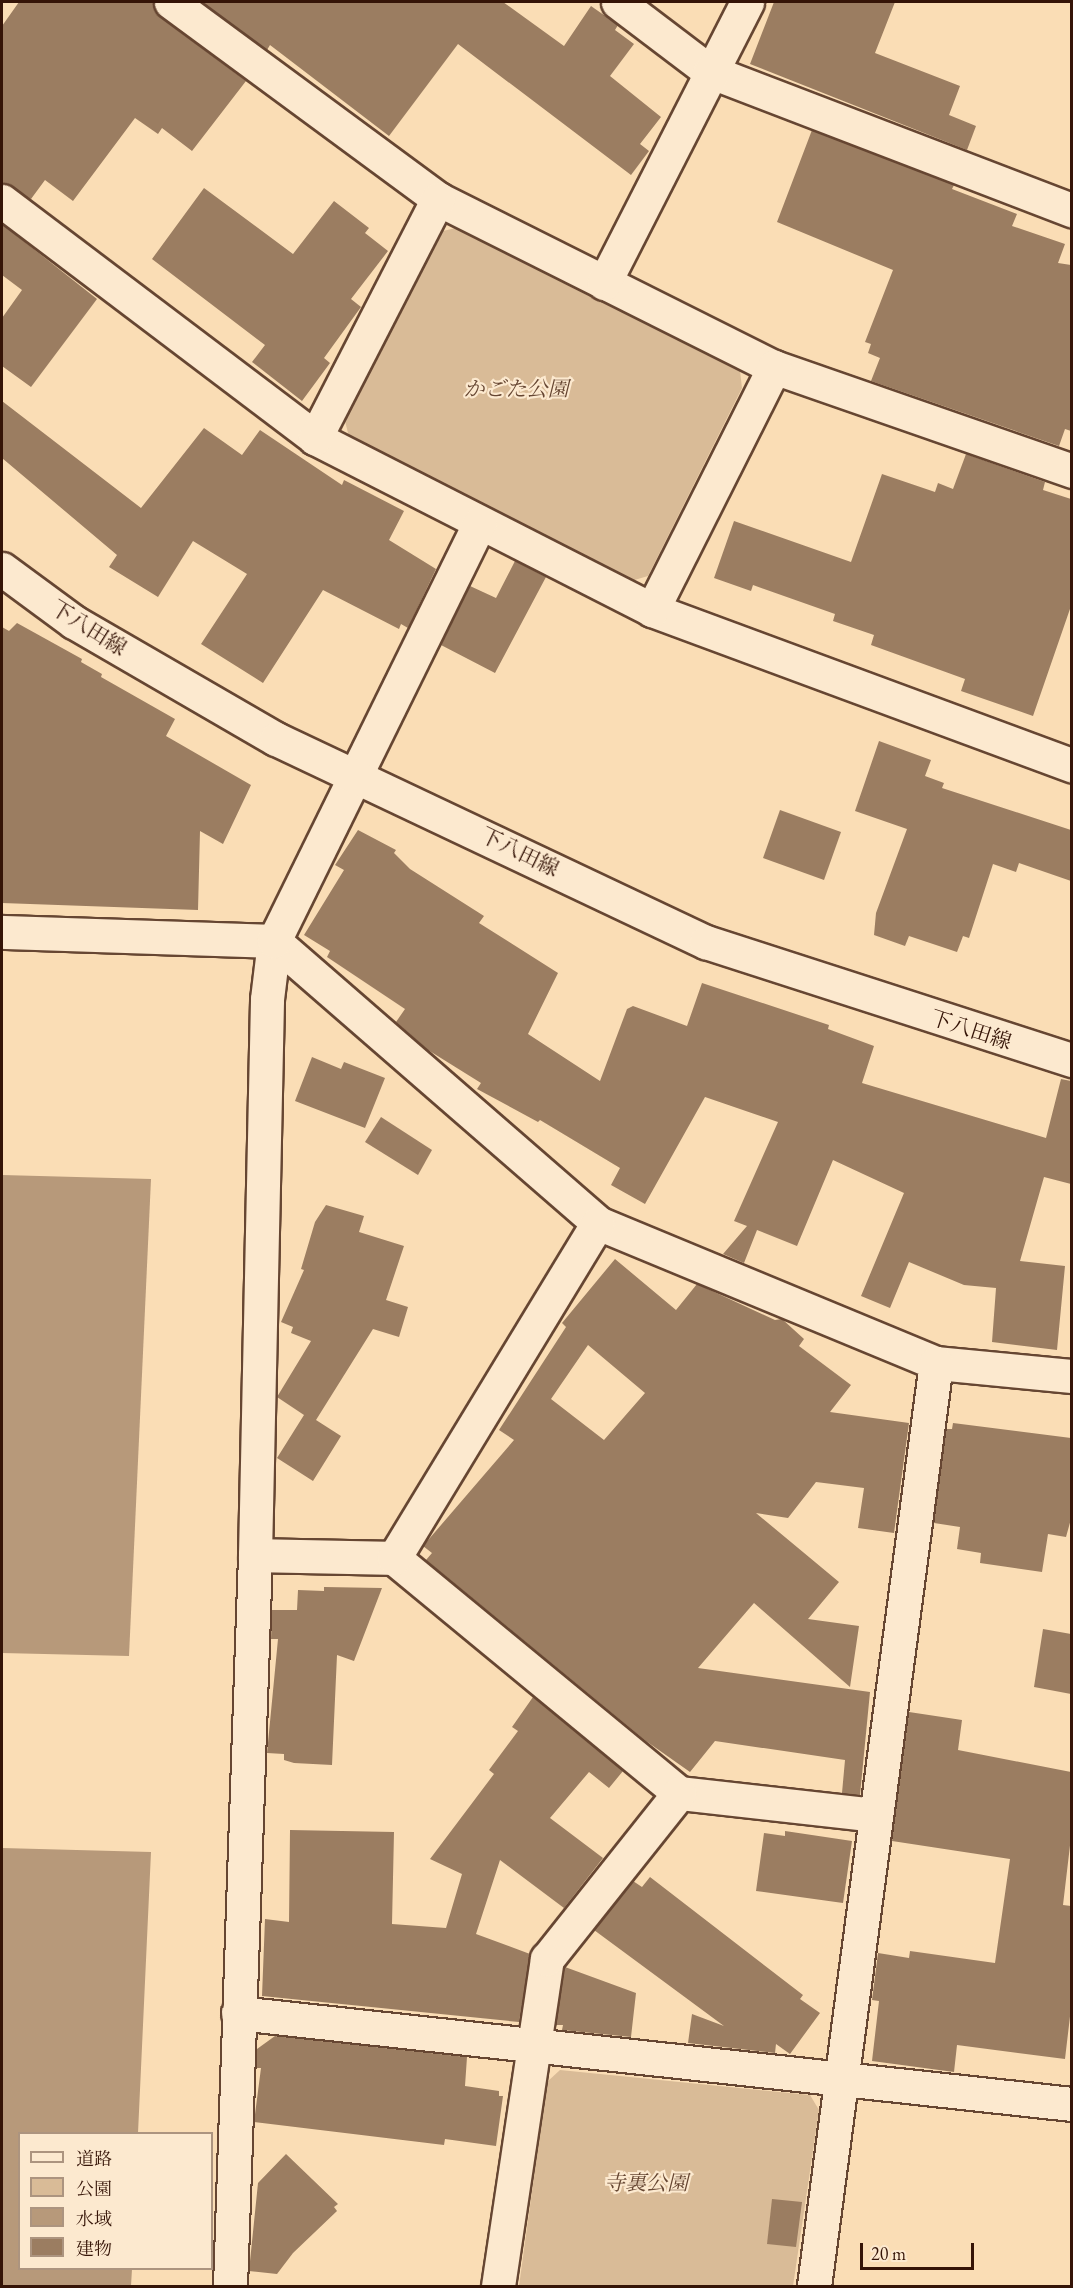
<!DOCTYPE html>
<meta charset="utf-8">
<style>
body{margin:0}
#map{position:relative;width:1073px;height:2288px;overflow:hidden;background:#faddb5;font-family:"EB Garamond","Noto Serif JP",serif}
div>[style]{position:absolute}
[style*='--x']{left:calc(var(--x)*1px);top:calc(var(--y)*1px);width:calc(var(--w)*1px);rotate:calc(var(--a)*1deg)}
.green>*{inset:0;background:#d9bb97}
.water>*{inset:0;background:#b7997a}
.building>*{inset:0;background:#9b7d61}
.roads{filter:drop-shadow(2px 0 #664632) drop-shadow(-2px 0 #664632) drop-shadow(0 2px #664632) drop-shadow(0 -2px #664632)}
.minor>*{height:33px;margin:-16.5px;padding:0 16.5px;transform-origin:16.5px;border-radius:16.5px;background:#fce9cf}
.tertiary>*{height:33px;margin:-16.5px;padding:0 16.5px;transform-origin:16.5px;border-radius:16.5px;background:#fce9cf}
span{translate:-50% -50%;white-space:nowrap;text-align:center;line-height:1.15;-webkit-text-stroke:4.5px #fce9cf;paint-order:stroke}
.park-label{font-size:21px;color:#664632;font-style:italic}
.street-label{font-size:21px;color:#351407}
.frame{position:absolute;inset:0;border:3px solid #351407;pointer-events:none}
.legend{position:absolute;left:18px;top:2132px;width:195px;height:138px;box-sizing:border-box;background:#fce9cf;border:2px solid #ac947f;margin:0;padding:8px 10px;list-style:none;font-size:18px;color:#351407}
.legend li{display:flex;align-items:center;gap:12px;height:30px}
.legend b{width:30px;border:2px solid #ac947f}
.scale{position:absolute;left:860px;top:2243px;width:114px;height:27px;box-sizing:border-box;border:3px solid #351407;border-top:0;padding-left:8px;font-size:18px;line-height:21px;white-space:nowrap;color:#351407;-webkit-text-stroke:4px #fce9cf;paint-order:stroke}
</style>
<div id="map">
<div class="green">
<div style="clip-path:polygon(460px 227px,740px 371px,742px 388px,648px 576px,631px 581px,349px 437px,345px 421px,443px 231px)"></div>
<div style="clip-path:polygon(560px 2070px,810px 2095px,819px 2110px,793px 2286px,519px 2286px,547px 2082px)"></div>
</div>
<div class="water">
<div style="clip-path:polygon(2px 1175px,151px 1179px,129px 1656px,2px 1653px)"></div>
<div style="clip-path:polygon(2px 1848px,151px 1852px,138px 2133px,20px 2134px,20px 2268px,132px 2269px,131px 2286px,2px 2286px)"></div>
</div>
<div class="building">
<div style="clip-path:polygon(19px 2px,153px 2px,160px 17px,246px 81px,192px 151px,162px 128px,158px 134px,135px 118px,73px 201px,45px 180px,31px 199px,2px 183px,2px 26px)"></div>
<div style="clip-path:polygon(202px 2px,503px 2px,564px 46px,591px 6px,618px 25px,615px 30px,634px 44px,610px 76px,661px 117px,640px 144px,649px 151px,631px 175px,458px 44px,389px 136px,270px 45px,267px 50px)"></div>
<div style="clip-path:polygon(774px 2px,895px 2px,875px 53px,960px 86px,949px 115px,976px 126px,967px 150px,750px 64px)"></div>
<div style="clip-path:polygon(812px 130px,954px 185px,952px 189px,1017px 214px,1012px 226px,1065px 244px,1058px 263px,1071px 265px,1071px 431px,1065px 429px,1059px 446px,871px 381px,880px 358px,868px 353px,871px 344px,865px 342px,893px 270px,777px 222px)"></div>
<div style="clip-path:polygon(204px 188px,293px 254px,334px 201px,369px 228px,365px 233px,388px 251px,351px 299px,361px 307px,324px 358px,330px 363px,302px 401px,252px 362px,265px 345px,152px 259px)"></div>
<div style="clip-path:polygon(2px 224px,97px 299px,31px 387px,2px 366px,2px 318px,22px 290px,2px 275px)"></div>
<div style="clip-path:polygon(2px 401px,141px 508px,204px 428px,242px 455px,260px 430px,342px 485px,344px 480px,404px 511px,389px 540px,436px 569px,408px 628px,401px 624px,399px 629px,323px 590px,263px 683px,201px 644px,247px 574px,193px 541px,158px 597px,109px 567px,117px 555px,2px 458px)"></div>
<div style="clip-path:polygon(966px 454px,1045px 482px,1043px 490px,1071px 499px,1071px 606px,1033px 716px,961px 691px,965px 679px,871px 645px,874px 635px,833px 621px,835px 614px,753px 585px,751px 591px,714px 578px,734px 521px,851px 562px,882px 474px,935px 492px,938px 483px,953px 489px)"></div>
<div style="clip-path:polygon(515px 561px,546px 577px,495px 673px,441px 645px,470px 586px,496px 598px)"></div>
<div style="clip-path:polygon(17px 623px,82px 659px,81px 662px,102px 674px,101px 677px,175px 719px,166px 736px,251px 785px,223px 844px,200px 831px,198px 910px,2px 903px,2px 627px,9px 631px)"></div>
<div style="clip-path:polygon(879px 741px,931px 760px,925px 776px,944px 783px,942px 788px,1071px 830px,1071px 881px,1019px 863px,1016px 872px,993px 864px,969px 938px,963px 936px,957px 952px,909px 936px,905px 946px,874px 935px,876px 913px,907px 829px,855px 811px)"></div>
<div style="clip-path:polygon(780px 810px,841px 832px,824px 880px,763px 858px)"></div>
<div style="clip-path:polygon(358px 830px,396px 850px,394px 853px,410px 869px,484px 916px,479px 923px,558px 973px,528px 1034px,600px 1081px,627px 1009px,633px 1006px,687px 1026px,702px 983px,829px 1025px,828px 1029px,874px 1046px,862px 1083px,1046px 1138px,1061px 1079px,1071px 1081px,1071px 1184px,1044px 1177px,1020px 1261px,1065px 1266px,1057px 1350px,992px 1342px,996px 1288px,964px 1285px,909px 1262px,890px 1308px,861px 1296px,904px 1193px,833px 1160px,797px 1246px,757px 1230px,744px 1263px,723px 1254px,747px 1226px,734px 1221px,778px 1122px,705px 1097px,645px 1204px,611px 1185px,620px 1168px,540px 1120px,538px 1122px,477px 1089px,481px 1083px,428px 1050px,396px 1022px,405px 1009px,327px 957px,330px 951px,304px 935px,344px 870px,335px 865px)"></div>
<div style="clip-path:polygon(312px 1057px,341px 1069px,344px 1062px,385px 1078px,365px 1128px,295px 1101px)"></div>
<div style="clip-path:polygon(381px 1117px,432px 1150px,418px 1175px,365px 1142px)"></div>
<div style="clip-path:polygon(326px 1205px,364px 1216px,359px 1232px,404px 1246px,386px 1300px,408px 1307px,399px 1337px,373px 1329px,316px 1420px,341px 1436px,313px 1481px,277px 1458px,304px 1415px,277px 1397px,311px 1341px,291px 1333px,293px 1327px,281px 1322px,304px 1270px,301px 1269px,315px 1222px)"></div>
<div style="clip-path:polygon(evenodd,615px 1259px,676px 1310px,697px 1284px,775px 1320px,782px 1319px,804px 1339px,799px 1346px,851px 1385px,830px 1412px,909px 1423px,894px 1533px,858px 1528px,864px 1488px,816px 1482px,788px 1518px,756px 1513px,839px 1582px,808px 1619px,859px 1626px,850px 1687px,754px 1603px,698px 1668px,870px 1692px,860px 1795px,842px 1793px,845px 1760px,715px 1741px,690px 1772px,646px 1741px,426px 1560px,432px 1553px,423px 1546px,514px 1440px,499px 1430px,566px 1327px,562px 1323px,615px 1259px,588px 1345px,645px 1393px,604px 1440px,551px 1399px,588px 1345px)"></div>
<div style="clip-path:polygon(953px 1423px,1071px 1438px,1071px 1519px,1066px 1537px,1048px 1534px,1042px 1572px,980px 1563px,981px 1553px,957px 1549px,960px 1527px,934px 1523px,946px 1429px,952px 1429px)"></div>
<div style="clip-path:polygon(324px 1587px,382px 1588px,354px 1661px,337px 1655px,332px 1765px,294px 1763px,284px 1760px,284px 1754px,267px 1753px,278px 1639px,271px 1639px,272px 1610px,297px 1610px,298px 1590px,324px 1591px)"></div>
<div style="clip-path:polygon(1043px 1629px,1071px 1634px,1071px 1694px,1034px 1687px)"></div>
<div style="clip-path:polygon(533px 1697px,623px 1771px,609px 1788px,589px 1772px,550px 1818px,603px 1858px,564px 1908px,500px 1860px,476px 1934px,530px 1954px,519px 2022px,262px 1996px,265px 1919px,289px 1922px,290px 1830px,394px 1832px,392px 1924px,446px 1928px,462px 1874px,430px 1859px,494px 1774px,489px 1770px,518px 1731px,512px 1727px)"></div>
<div style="clip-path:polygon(909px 1712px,962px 1720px,958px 1750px,1071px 1772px,1071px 1837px,1063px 1905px,1071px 1906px,1071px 2008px,1065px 2059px,957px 2045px,954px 2072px,872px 2061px,879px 2001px,872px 2000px,878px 1953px,909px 1958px,910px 1951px,995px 1963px,1010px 1859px,892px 1841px)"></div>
<div style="clip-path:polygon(785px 1831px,852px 1841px,843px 1903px,756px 1891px,764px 1833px,785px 1836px)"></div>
<div style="clip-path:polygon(650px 1877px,803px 1995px,800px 1999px,820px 2013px,790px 2054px,776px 2044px,775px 2053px,688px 2043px,692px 2014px,724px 2026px,594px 1930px,633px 1881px,642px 1887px)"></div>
<div style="clip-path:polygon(565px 1967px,636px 1993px,631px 2037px,562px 2030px,563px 2025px,556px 2025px)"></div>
<div style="clip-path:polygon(275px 2036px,467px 2057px,465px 2086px,499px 2091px,499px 2096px,503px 2096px,496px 2146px,445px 2139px,444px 2145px,254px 2122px,261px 2068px,256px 2068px,257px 2049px)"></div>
<div style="clip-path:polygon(286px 2154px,338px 2204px,334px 2207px,337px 2211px,293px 2253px,277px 2274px,249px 2271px,258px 2183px)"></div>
<div style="clip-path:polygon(772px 2199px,802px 2202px,796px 2247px,767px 2244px)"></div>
</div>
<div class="roads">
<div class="minor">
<div style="--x:171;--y:2;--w:332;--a:36.4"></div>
<div style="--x:438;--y:199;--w:376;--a:26.6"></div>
<div style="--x:774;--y:367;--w:316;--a:19.2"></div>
<div style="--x:618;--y:2;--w:114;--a:37.2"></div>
<div style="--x:709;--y:71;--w:389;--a:21"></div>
<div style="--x:2;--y:201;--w:393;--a:37.1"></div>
<div style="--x:315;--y:438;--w:378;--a:27"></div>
<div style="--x:652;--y:610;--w:448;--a:20.3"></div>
<div style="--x:604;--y:283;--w:315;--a:-63"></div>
<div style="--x:315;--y:438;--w:269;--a:-62.8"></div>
<div style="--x:652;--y:610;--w:272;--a:-63.3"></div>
<div style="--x:2;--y:932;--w:272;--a:1.9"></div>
<div style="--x:274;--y:941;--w:430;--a:41"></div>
<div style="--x:598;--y:1223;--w:366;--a:22.5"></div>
<div style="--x:936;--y:1363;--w:137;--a:5.5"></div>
<div style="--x:255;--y:1555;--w:139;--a:1.2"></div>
<div style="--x:394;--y:1558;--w:369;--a:39.5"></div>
<div style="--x:679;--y:1793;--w:196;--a:6.4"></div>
<div style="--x:394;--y:1558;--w:392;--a:-58.7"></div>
<div style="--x:238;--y:2013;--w:839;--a:6.23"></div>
<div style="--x:230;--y:2286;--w:731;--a:-88.04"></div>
<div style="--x:255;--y:1555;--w:556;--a:-88.76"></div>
<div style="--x:267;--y:999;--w:58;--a:-83.1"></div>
<div style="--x:274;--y:941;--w:466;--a:-63.8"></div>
<div style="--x:498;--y:2286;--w:331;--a:-81.5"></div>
<div style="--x:547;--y:1959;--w:212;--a:-51.5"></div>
<div style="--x:814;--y:2286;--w:931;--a:-82.47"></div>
</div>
<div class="tertiary">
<div style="--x:2;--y:569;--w:89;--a:36.4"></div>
<div style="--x:74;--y:622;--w:233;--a:30.1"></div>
<div style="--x:276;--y:739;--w:476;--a:25.3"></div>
<div style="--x:706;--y:942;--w:385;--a:17.9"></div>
</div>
</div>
<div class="park-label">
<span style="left:516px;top:389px">かごた公園</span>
<span style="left:646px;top:2183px">寺裏公園</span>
</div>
<div class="street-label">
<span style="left:89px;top:628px;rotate:32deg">下八田線</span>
<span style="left:520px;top:852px;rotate:26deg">下八田線</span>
<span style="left:971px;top:1030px;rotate:18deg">下八田線</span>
</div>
<div class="frame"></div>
<ul class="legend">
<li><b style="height:8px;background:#fce9cf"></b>道路</li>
<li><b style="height:16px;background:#d9bb97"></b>公園</li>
<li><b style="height:16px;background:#b7997a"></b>水域</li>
<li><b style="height:16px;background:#9b7d61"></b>建物</li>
</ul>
<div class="scale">20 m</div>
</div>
